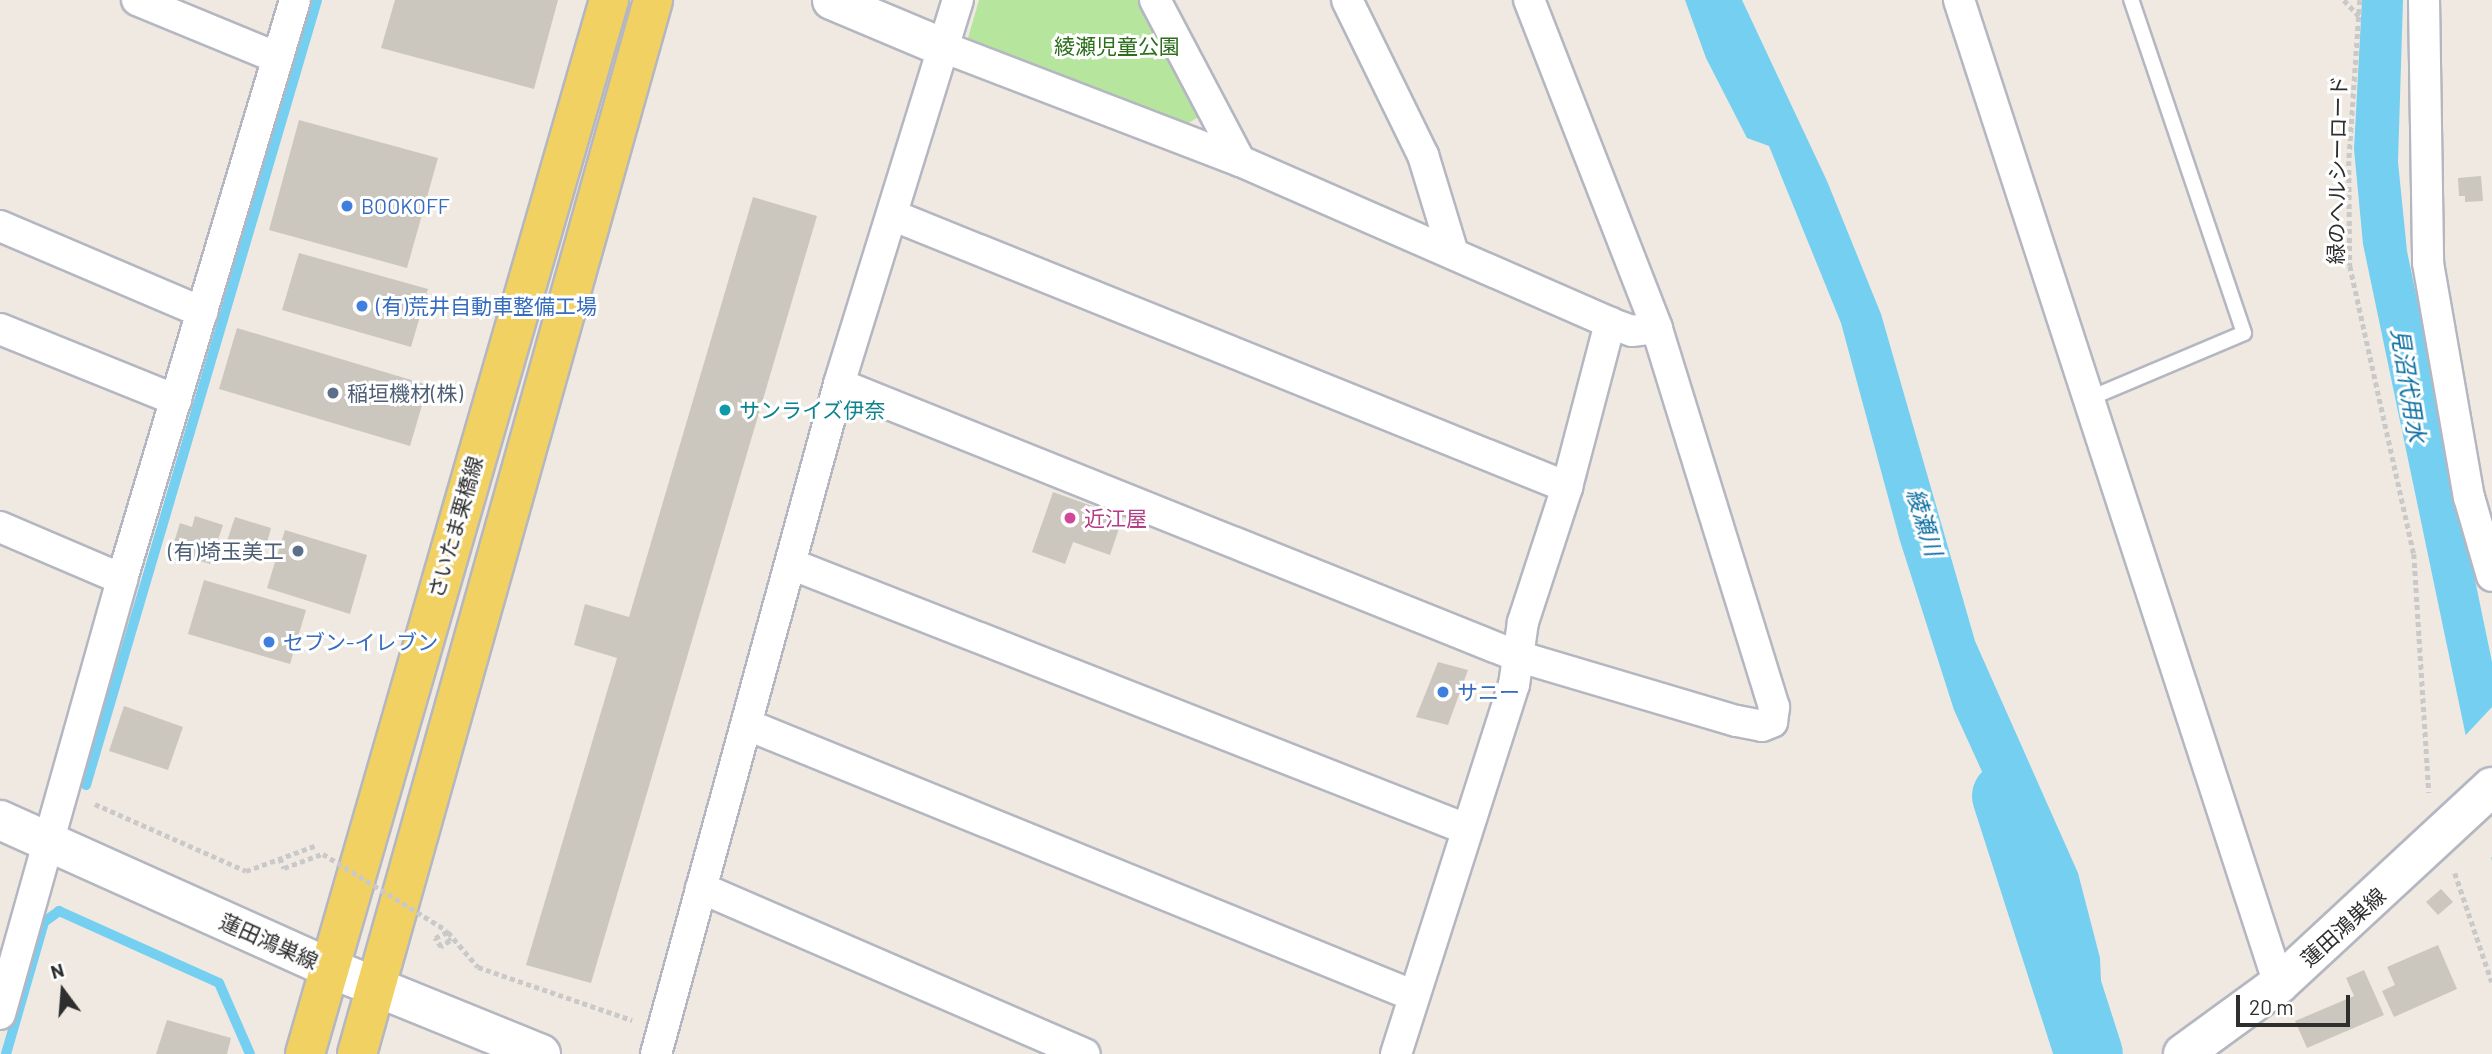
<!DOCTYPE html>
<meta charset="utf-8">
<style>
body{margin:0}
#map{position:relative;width:2492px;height:1054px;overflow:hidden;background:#efe9e1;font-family:Barlow,"Noto Sans JP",sans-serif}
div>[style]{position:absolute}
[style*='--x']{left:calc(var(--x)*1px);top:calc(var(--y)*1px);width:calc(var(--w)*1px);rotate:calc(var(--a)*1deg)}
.green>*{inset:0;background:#b6e59e}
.water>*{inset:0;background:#75cff0}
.pier>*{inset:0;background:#efe9e1}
.stream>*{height:10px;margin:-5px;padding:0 5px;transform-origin:5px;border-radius:5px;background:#75cff0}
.river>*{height:68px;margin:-34px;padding:0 34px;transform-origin:34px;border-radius:34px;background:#75cff0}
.building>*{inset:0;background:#cbc7bf}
.path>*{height:4.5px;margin-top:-2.25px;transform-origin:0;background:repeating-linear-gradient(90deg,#c9c9c9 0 5px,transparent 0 8.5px)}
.roads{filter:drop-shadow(2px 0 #b4b7c1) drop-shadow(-2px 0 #b4b7c1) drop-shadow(0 2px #b4b7c1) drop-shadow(0 -2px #b4b7c1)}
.service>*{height:14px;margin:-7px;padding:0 7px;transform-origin:7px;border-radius:7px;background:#fff}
.minor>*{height:30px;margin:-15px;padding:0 15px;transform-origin:15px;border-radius:15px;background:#fff}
.tertiary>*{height:37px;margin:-18.5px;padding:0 18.5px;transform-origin:18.5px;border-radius:18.5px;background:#fff}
.secondary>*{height:38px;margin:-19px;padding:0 19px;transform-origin:19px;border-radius:19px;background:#fff}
.primary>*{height:38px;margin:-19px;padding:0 19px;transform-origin:19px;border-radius:19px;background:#f2d163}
.path-bridge>*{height:4.5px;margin-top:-2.25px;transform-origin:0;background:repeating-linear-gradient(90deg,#c9c9c9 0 5px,transparent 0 8.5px)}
.dots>*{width:19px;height:19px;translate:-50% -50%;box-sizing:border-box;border:4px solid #fff;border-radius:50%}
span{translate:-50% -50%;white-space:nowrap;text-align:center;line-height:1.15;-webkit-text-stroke:6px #fff;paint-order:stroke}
.park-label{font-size:21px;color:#2c6e1b}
.street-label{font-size:21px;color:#2e2e2e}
.shop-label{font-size:21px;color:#366cbe}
.left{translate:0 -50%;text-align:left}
.service-label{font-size:21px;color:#4e5e75}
.right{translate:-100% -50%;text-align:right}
.culture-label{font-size:21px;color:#0d838f}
.hotel-label{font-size:21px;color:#b23c85}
.water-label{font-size:23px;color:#0d6fa3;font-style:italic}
.north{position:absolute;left:28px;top:956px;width:70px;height:70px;-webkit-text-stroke:5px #fff;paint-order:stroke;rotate:344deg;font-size:19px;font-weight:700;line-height:28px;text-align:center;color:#2e2e2e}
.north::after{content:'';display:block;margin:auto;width:24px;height:32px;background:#2e2e2e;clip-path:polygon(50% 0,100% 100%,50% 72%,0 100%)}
.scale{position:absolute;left:2236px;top:995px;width:114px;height:32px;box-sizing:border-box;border:4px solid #2e2e2e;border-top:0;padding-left:9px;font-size:21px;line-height:24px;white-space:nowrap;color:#2e2e2e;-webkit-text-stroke:5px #fff;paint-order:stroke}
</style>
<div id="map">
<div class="green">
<div style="clip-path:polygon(979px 0,1146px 0,1207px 112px,1185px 125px,968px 38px)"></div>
</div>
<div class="water">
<div style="clip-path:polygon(1685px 0,1742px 0,1827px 181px,1881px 314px,1975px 641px,2078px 873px,2100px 958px,2103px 1027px,2112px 1054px,2081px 1054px,2052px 925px,1954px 710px,1900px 541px,1841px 323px,1769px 146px,1747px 138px,1706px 58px)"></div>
<div style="clip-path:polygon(2362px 0,2403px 0,2398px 162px,2407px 251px,2492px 662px,2492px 861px,2363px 244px,2354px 149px)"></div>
</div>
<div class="pier">
<div style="clip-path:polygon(2492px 707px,2492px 857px,2488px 860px,2462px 739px)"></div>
</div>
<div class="stream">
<div style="--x:86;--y:785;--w:818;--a:-73.6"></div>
<div style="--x:6;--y:1054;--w:137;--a:-73.9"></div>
<div style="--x:44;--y:922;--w:19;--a:-36"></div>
<div style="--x:59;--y:911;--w:175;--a:24.2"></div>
<div style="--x:219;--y:983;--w:77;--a:66.4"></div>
</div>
<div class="river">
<div style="--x:2006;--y:796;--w:271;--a:72.2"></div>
</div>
<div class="building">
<div style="clip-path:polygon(395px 0,558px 0,534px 89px,381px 48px)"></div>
<div style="clip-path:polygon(299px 120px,438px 158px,407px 268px,269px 230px)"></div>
<div style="clip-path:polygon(2481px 176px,2483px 201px,2465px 202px,2465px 196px,2459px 196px,2458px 178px)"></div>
<div style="clip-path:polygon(753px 197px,817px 216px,591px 983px,526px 965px,617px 658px,574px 645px,585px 604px,629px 617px)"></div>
<div style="clip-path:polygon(299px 253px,428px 289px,411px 347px,282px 310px)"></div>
<div style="clip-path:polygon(237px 328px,428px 385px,410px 446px,219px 389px)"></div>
<div style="clip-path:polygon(1053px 492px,1123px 517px,1110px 555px,1073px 542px,1065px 564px,1032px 552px)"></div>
<div style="clip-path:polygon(195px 516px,223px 525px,210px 564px,171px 552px,180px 523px,192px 527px)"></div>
<div style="clip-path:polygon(235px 517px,271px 528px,262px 561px,224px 550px)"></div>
<div style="clip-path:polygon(285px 530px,367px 555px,350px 614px,267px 588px)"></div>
<div style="clip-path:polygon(204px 580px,306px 610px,290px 664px,188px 634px)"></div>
<div style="clip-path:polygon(1438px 662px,1468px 670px,1448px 725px,1416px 717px)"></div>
<div style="clip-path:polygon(124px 706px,183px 727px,168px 770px,109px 751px)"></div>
<div style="clip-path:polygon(2441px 889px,2453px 902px,2438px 915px,2426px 902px)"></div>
<div style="clip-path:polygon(2438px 945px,2457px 989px,2394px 1017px,2382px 991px,2395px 985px,2387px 967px)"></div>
<div style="clip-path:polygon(2364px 970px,2384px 1015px,2307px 1048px,2295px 1021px,2354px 996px,2346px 978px)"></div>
<div style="clip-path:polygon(167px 1020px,231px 1038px,227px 1054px,156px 1054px)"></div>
</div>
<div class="path">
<div style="--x:2344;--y:0;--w:22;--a:47"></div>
<div style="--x:2360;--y:0;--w:161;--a:93.9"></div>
<div style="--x:2349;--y:161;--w:105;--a:89.5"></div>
<div style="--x:2350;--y:266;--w:295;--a:77.5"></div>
<div style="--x:2414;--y:554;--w:239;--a:86.4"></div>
<div style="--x:95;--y:804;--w:165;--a:23.9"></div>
<div style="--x:246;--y:871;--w:76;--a:-20.1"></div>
<div style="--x:280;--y:858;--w:11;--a:68"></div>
<div style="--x:284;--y:868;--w:40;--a:-20.2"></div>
<div style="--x:2455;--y:873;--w:115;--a:71.3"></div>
<div style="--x:450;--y:941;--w:11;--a:146"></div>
<div style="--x:441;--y:947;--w:11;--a:-124"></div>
<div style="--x:435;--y:938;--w:14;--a:-25"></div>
<div style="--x:448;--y:932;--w:46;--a:49.4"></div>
<div style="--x:478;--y:967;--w:163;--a:19"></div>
</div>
<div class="roads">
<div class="service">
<div style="--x:2088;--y:399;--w:169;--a:-22.9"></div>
<div style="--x:2244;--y:333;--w:352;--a:-108.7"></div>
</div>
<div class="minor">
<div style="--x:137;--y:0;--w:152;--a:22.4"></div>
<div style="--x:1155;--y:0;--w:182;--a:62.2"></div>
<div style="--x:1347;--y:0;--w:173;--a:63.9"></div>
<div style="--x:1423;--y:155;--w:102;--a:73"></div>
<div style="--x:1959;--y:0;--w:1035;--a:71.99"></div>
<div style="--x:2424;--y:0;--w:263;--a:89.1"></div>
<div style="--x:2428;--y:263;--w:238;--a:80.1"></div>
<div style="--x:2469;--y:497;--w:82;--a:73.8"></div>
<div style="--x:943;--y:47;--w:318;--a:21"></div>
<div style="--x:1240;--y:161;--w:404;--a:23.6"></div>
<div style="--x:1610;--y:323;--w:23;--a:20"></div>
<div style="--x:1632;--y:331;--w:25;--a:-7"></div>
<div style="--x:892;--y:215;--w:728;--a:21.95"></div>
<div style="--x:0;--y:226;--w:220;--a:23.1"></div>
<div style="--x:0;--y:329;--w:190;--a:22"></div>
<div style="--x:839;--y:384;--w:731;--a:21.86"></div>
<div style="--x:1517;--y:656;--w:229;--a:16.5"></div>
<div style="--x:1737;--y:721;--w:25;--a:11"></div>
<div style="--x:1762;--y:726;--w:11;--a:-22"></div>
<div style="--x:1772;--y:722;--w:15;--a:-82"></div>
<div style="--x:1774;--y:707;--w:397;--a:-107.2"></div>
<div style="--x:1657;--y:328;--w:352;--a:-111.3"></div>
<div style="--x:0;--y:527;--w:133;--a:23.1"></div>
<div style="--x:791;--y:564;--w:725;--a:21.43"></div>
<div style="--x:748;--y:725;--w:717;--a:22.13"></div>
<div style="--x:701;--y:888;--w:418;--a:23.4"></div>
<div style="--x:0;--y:1014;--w:452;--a:-74.3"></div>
<div style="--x:122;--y:579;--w:604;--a:-73.36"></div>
<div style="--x:656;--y:1054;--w:695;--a:-74.72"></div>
<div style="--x:839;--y:384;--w:402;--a:-72.8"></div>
<div style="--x:1396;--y:1054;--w:387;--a:-72.3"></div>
<div style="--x:1514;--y:685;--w:64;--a:-81.9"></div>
<div style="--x:1523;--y:622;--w:142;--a:-71.9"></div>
<div style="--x:1567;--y:487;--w:170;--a:-75.3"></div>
</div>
<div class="tertiary">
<div style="--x:831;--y:0;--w:121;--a:22.8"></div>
</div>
<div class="secondary">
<div style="--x:0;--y:820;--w:359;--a:24.2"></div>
<div style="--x:327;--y:967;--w:231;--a:22.1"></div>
<div style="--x:2183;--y:1054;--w:119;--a:-36.1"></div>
<div style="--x:2279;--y:984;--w:290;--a:-42.8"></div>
</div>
<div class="primary">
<div style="--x:305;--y:1054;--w:1097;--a:-73.91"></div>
<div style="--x:357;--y:1054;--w:1095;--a:-74.31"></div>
</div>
</div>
<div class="path-bridge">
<div style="--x:323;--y:854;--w:145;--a:31.7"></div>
<div style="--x:446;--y:930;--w:12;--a:70"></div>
</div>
<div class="dots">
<div style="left:347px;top:206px;background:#3f7fe0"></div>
<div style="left:362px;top:306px;background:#3f7fe0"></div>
<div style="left:333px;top:393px;background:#5c6f8a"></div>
<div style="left:725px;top:410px;background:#0f9aa8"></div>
<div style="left:1070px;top:518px;background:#d1479c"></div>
<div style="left:298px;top:551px;background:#5c6f8a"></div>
<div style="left:269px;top:642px;background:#3f7fe0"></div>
<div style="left:1443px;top:692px;background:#3f7fe0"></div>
</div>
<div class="park-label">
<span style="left:1117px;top:46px">綾瀬児童公園</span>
</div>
<div class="street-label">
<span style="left:2337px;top:170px;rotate:-89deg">緑のヘルシーロード</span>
<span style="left:455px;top:527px;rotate:-74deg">さいたま栗橋線</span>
<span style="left:2343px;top:927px;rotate:-42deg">蓮田鴻巣線</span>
<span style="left:269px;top:941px;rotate:24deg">蓮田鴻巣線</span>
</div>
<div class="shop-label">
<span class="left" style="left:361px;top:206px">BOOKOFF</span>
<span class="left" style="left:376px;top:306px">(有)荒井自動車整備工場</span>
<span class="left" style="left:283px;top:642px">セブン-イレブン</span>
<span class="left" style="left:1457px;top:692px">サニー</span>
</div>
<div class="service-label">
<span class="left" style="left:347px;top:393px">稲垣機材(株)</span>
<span class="right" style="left:284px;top:551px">(有)埼玉美工</span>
</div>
<div class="culture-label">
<span class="left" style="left:739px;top:410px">サンライズ伊奈</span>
</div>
<div class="hotel-label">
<span class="left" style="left:1084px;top:518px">近江屋</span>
</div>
<div class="water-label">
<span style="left:2409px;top:385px;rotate:81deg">見沼代用水</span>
<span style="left:1925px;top:522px;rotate:73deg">綾瀬川</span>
</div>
<div class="north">N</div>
<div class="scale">20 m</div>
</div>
